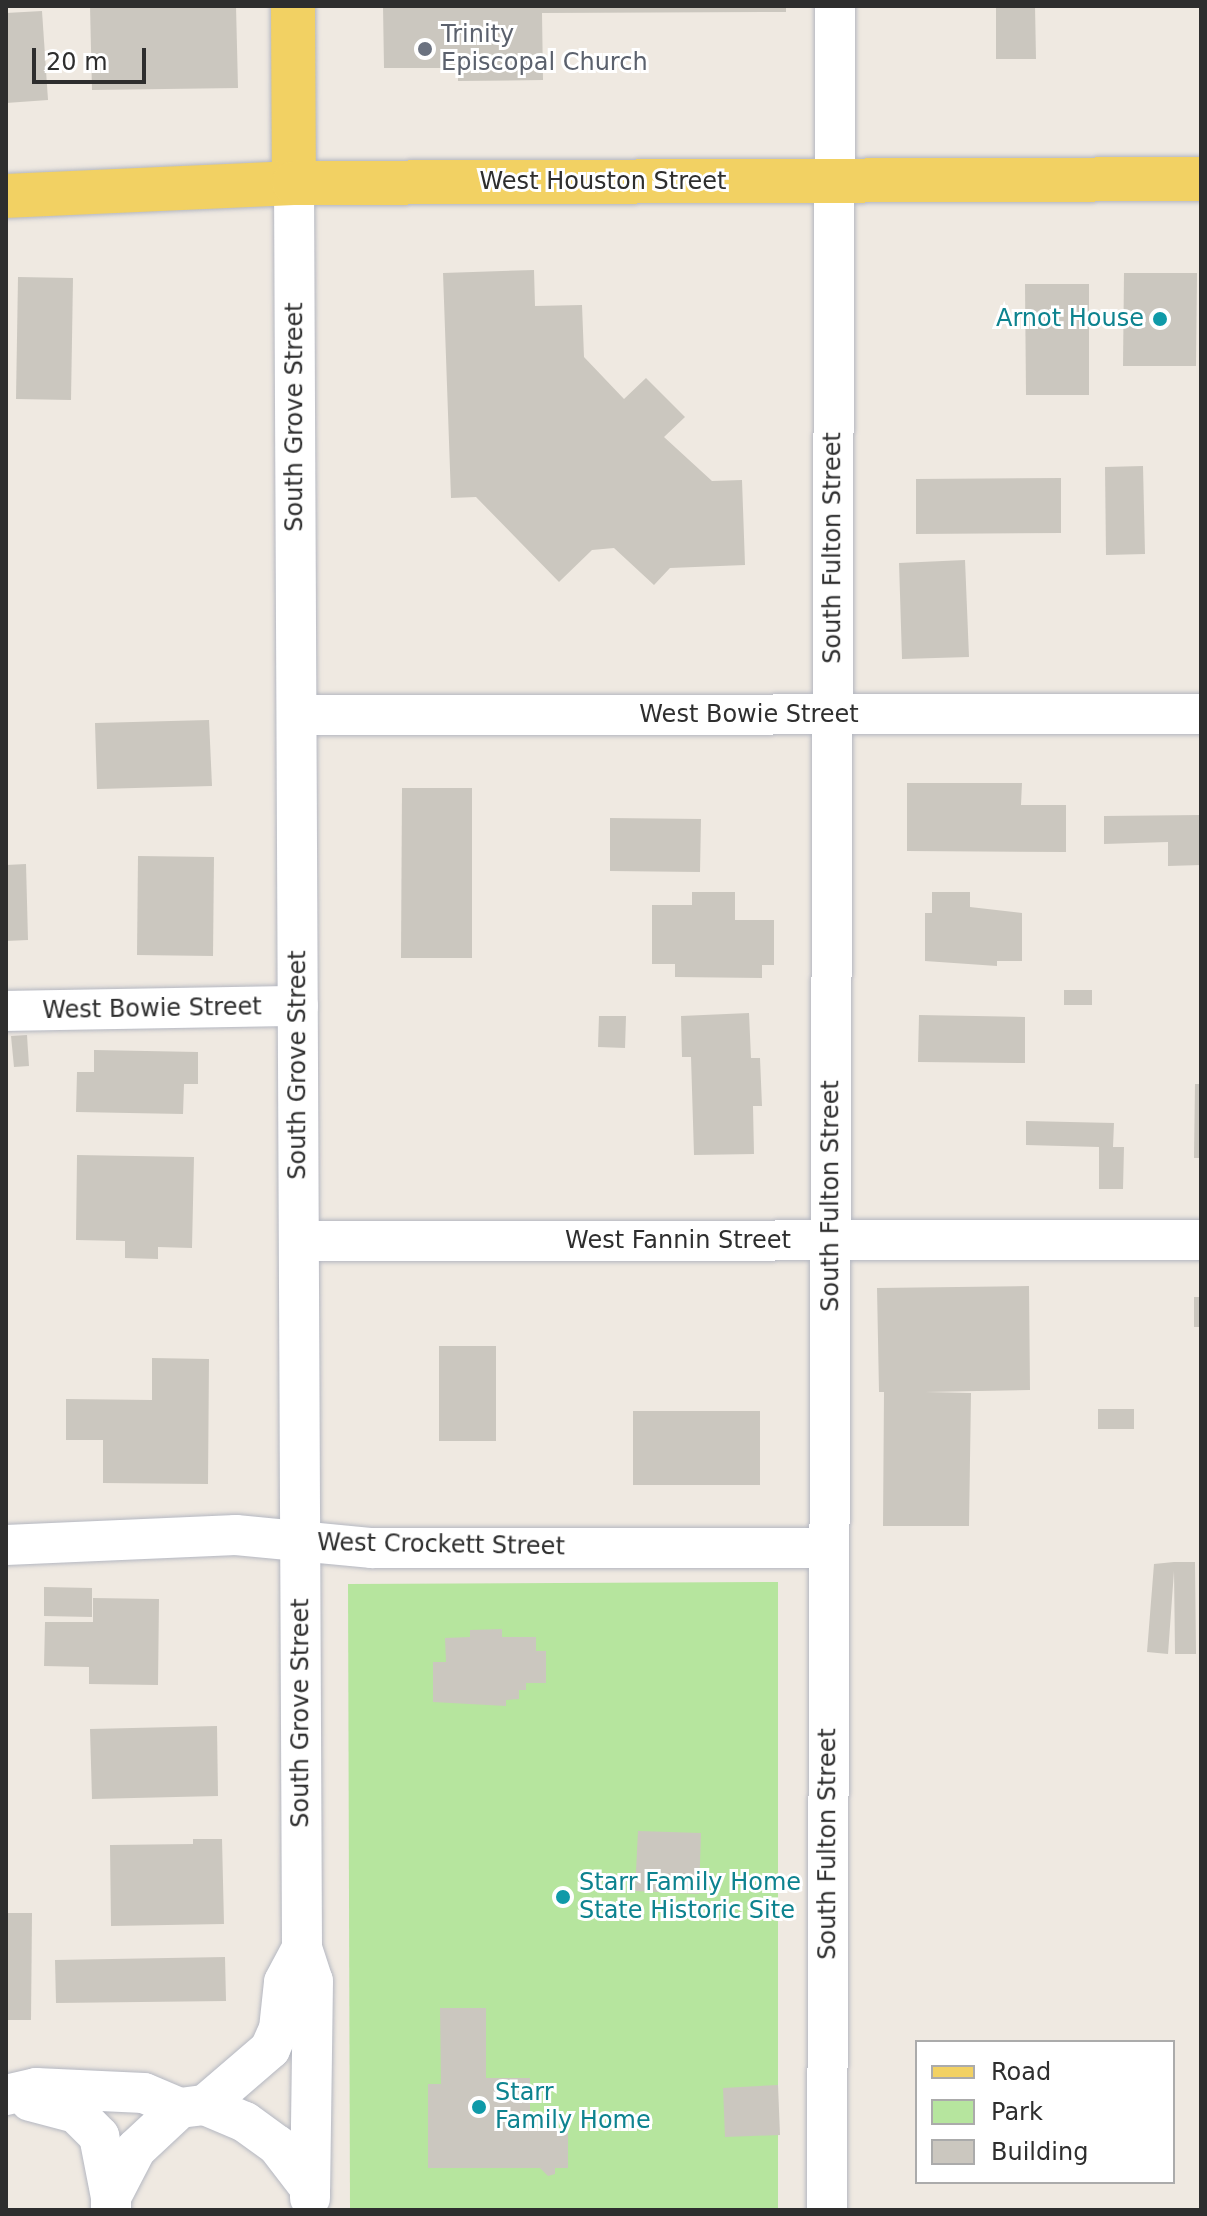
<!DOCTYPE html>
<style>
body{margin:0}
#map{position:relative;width:1207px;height:2216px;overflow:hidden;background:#efe9e1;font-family:"DejaVu Sans",sans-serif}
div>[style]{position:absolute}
.green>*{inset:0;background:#b6e59e}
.building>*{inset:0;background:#cbc7bf}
.roads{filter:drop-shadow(0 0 2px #b4b7c1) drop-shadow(0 0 2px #b4b7c1)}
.minor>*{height:40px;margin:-20px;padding:0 20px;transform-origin:20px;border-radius:20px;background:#fff}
.major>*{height:44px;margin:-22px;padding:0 22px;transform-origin:22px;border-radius:22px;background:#f2d163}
.dots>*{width:22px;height:22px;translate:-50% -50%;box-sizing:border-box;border:4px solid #fff;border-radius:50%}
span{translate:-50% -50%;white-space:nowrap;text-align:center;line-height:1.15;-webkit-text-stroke:6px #fff;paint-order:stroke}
.worship-label{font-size:24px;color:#5b616d}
.left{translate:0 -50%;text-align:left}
.street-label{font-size:24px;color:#2e2e2e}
.culture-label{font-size:24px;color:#0d838f}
.right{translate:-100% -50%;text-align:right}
.frame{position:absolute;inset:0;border:8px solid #2e2e2e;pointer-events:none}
.legend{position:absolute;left:915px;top:2040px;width:260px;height:144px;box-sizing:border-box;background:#fff;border:2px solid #ababab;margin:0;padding:10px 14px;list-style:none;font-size:24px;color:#2e2e2e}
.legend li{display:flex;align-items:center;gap:16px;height:40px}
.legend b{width:40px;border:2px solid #ababab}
.scale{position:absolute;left:32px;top:48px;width:114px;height:36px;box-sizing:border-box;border:4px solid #2e2e2e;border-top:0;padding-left:10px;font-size:24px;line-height:28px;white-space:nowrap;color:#2e2e2e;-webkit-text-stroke:6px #fff;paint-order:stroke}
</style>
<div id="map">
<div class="green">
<i style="clip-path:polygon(778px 1582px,778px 2210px,350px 2210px,348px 1584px)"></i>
</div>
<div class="building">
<i style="clip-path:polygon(90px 6px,236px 6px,238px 88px,92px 90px)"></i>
<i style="clip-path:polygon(383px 6px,786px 6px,786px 12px,542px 13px,543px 80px,458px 81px,458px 68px,384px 68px)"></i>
<i style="clip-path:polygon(996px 6px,1035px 6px,1036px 59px,996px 59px)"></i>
<i style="clip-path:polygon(42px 11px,48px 100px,6px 103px,6px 13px)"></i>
<i style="clip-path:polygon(534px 270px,535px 306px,582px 305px,584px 357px,624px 399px,646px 378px,685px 417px,664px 437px,712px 481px,742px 480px,745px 565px,670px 568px,654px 585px,614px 548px,592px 550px,559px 582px,476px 497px,451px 498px,443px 273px)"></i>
<i style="clip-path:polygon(1124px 273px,1197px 273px,1196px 366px,1123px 366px)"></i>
<i style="clip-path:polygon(18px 277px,73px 278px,71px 400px,16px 399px)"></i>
<i style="clip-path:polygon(1025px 284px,1089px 284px,1089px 395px,1026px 395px)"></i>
<i style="clip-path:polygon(1143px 466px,1145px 554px,1106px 555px,1105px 467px)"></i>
<i style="clip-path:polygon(1061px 478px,1061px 533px,916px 534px,916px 479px)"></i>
<i style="clip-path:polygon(965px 560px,969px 657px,902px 659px,899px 563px)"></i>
<i style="clip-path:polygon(209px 720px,212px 786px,97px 789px,95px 723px)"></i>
<i style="clip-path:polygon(907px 783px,1022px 783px,1021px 805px,1066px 805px,1066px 852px,907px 851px)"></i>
<i style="clip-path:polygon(402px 788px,472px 788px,472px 958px,401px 958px)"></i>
<i style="clip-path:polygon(1201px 815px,1201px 865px,1168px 866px,1168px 842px,1104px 844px,1104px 816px)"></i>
<i style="clip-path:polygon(610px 818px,701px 819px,700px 872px,610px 871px)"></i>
<i style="clip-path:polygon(138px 856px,214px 857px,213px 956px,137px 955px)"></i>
<i style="clip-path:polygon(26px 864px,28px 940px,6px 941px,6px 865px)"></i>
<i style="clip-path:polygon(692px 892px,735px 892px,735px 920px,774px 920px,774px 965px,762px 965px,762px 978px,675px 977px,675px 964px,652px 964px,652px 905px,692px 905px)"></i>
<i style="clip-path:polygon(932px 892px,970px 892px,970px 907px,1022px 913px,1022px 961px,997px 961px,997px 966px,925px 961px,925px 913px,932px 913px)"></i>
<i style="clip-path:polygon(1064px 990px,1092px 990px,1092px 1005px,1064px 1005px)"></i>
<i style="clip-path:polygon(749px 1013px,751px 1058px,760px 1058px,762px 1106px,753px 1106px,754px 1154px,694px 1155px,691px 1057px,682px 1057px,681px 1016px)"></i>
<i style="clip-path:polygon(919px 1015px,1025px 1017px,1025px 1063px,918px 1062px)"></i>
<i style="clip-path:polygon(599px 1016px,626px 1016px,625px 1048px,598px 1047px)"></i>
<i style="clip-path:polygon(27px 1035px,29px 1066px,14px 1067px,11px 1036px)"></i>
<i style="clip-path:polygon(94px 1050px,198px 1052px,198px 1084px,184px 1084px,183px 1114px,76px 1112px,77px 1072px,94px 1072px)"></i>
<i style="clip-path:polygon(1195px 1084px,1201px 1084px,1201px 1158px,1194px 1158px)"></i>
<i style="clip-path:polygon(1026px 1121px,1114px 1123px,1113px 1147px,1124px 1147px,1123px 1189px,1099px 1189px,1099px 1147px,1026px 1145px)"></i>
<i style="clip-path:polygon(77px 1155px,194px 1157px,192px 1248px,158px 1247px,158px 1259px,125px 1258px,125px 1241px,76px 1240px)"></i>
<i style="clip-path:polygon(1029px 1286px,1030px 1390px,925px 1392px,971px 1393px,969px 1526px,883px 1526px,884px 1392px,879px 1392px,877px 1288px)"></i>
<i style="clip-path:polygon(1194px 1297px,1201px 1297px,1201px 1327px,1194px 1327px)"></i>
<i style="clip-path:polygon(439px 1346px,496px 1346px,496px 1441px,439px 1441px)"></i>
<i style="clip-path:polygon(152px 1358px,209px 1359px,208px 1484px,103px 1483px,103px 1440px,66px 1440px,66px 1399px,152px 1400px)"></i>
<i style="clip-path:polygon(1098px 1409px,1134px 1409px,1134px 1429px,1098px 1429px)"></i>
<i style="clip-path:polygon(633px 1411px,760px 1411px,760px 1485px,633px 1485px)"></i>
<i style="clip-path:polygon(1174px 1562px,1195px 1562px,1196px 1654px,1175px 1654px,1174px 1571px,1168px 1654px,1147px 1652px,1154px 1564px)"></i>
<i style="clip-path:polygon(44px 1587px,92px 1588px,92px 1617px,44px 1616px)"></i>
<i style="clip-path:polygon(93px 1598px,159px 1599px,158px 1685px,89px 1684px,89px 1667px,44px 1666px,45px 1622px,93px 1622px)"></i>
<i style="clip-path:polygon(502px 1629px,502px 1637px,536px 1637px,536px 1651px,546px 1651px,546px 1683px,526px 1683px,526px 1690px,519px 1690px,519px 1699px,506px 1700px,506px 1706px,433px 1702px,433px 1662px,446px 1662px,445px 1638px,470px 1637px,470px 1630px)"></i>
<i style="clip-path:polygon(217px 1726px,218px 1796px,92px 1799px,90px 1729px)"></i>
<i style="clip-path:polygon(638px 1831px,701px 1833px,699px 1894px,635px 1891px)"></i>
<i style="clip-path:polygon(193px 1839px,222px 1839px,224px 1924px,111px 1926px,110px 1845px,193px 1844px)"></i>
<i style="clip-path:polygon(6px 1913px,32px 1913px,31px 2020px,6px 2020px)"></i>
<i style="clip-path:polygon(225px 1957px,226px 2001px,56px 2003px,55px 1960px)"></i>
<i style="clip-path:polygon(440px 2008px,486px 2008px,486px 2078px,530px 2078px,530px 2130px,568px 2130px,568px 2168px,555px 2168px,555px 2174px,548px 2176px,540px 2168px,428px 2168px,428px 2084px,441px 2084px)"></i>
<i style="clip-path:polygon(778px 2085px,780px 2135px,725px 2137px,723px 2088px)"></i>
</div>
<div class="roads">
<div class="minor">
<i style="left:294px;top:183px;width:1765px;rotate:89.74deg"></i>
<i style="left:297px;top:715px;width:904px;rotate:-0.06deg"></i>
<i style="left:6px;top:1011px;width:292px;rotate:-1deg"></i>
<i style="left:299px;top:1241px;width:902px;rotate:-0.06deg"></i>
<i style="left:6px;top:1545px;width:230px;rotate:-2.5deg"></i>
<i style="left:236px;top:1535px;width:137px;rotate:5.5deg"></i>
<i style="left:372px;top:1548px;width:457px"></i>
<i style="left:6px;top:2095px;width:31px;rotate:-13deg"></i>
<i style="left:36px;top:2088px;width:108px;rotate:2.7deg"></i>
<i style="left:144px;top:2093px;width:39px;rotate:23deg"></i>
<i style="left:30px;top:2101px;width:48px;rotate:14.6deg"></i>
<i style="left:76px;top:2113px;width:33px;rotate:45deg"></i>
<i style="left:99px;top:2136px;width:62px;rotate:78.9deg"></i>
<i style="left:205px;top:2105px;width:86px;rotate:-40.7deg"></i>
<i style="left:270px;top:2049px;width:22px;rotate:-66deg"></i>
<i style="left:279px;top:2029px;width:47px;rotate:-83.9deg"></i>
<i style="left:284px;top:1982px;width:38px;rotate:-62deg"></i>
<i style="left:302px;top:1948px;width:35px;rotate:72deg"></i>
<i style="left:313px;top:1981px;width:207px;rotate:90.8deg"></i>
<i style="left:111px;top:2210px;width:13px;rotate:-90deg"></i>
<i style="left:111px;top:2197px;width:54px;rotate:-62.5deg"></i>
<i style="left:136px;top:2149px;width:60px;rotate:-43deg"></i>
<i style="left:180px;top:2108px;width:25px;rotate:-7deg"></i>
<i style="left:205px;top:2105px;width:43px;rotate:23deg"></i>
<i style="left:245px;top:2122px;width:39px;rotate:36deg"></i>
<i style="left:277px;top:2145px;width:54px;rotate:52.5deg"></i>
<i style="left:310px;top:2188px;width:10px;rotate:90deg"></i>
<i style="left:827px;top:2210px;width:2204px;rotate:-89.79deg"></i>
</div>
<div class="major">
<i style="left:293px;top:6px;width:177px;rotate:89.7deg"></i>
<i style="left:6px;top:196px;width:288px;rotate:-2.6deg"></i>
<i style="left:294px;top:183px;width:907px;rotate:-0.25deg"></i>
</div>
</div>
<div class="dots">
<i style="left:425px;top:49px;background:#6b7280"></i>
<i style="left:1160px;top:319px;background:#0f9aa8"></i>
<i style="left:563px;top:1897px;background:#0f9aa8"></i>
<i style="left:479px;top:2107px;background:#0f9aa8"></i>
</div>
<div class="worship-label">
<span class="left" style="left:441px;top:49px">Trinity<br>Episcopal Church</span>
</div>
<div class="street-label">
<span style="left:603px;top:182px">West Houston Street</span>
<span style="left:295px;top:417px;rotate:-90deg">South Grove Street</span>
<span style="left:833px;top:548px;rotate:-90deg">South Fulton Street</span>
<span style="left:749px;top:715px">West Bowie Street</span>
<span style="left:152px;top:1009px;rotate:-1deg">West Bowie Street</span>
<span style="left:298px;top:1065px;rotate:-90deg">South Grove Street</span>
<span style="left:831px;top:1196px;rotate:-90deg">South Fulton Street</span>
<span style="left:678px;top:1241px">West Fannin Street</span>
<span style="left:441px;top:1545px;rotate:1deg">West Crockett Street</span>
<span style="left:301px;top:1713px;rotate:-90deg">South Grove Street</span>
<span style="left:828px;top:1844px;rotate:-90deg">South Fulton Street</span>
</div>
<div class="culture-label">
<span class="right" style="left:1144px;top:319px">Arnot House</span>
<span class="left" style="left:579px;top:1897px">Starr Family Home<br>State Historic Site</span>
<span class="left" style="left:495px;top:2107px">Starr<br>Family Home</span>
</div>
<div class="frame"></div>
<ul class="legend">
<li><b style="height:10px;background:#f2d163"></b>Road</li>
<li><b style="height:22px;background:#b6e59e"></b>Park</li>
<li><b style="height:22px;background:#cbc7bf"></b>Building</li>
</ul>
<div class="scale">20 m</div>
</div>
